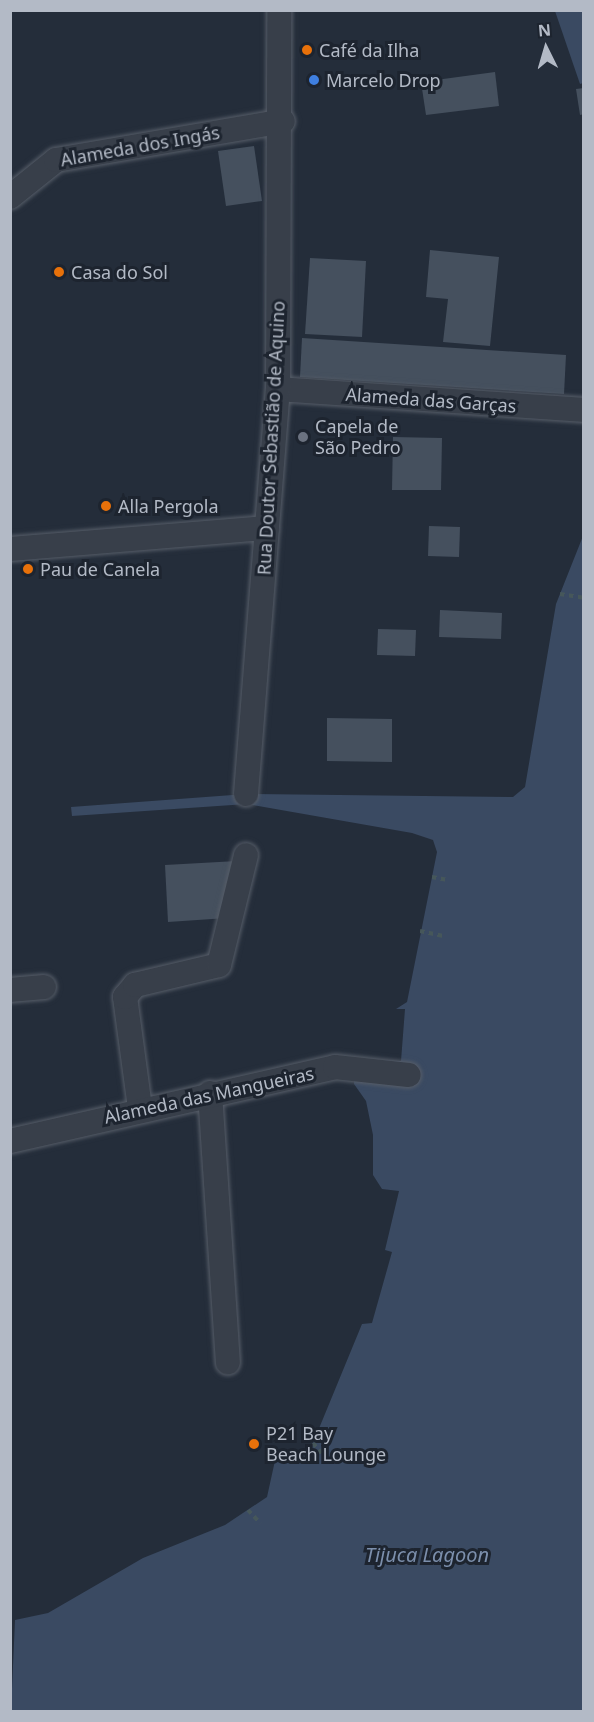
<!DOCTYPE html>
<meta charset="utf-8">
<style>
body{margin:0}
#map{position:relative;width:594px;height:1722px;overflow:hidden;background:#242d3a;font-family:"Noto Sans",sans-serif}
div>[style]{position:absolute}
.water>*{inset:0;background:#3a4a62}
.building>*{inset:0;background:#45505e}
.path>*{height:4px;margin-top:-2px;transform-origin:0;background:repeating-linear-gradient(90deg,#46575a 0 4.5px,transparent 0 9px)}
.roads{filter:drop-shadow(0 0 2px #565d68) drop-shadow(0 0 2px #565d68)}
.street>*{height:24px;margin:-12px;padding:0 12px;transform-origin:12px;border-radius:12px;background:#383f4a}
.dots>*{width:16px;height:16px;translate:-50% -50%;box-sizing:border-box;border:3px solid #1d242f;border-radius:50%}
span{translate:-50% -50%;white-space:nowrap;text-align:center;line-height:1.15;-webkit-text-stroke:6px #1d242f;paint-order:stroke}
.poi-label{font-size:18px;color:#b3bac6}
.left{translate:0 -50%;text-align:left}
.street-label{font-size:18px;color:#b3bac6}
.water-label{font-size:20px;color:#7c8fac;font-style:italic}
.frame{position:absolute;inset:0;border:12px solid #b3bac6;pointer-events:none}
.north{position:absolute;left:516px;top:18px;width:60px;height:60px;-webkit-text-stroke:4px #1d242f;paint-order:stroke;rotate:355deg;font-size:16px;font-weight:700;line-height:24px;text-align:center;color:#b3bac6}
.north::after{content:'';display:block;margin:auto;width:21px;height:27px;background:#b3bac6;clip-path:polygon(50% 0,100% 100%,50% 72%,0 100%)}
</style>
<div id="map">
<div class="water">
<i style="clip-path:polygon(555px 11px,583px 11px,583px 83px,580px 84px)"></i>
<i style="clip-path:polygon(583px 536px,583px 1711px,11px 1712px,15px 1620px,48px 1613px,143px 1558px,225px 1525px,267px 1497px,276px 1456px,308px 1451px,313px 1443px,362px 1324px,372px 1323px,392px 1252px,385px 1250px,399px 1191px,382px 1189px,373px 1175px,373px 1135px,366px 1101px,354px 1084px,355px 1060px,401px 1061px,405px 1009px,396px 1009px,407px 1002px,437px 852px,433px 840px,412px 833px,247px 804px,72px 816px,71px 807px,246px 794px,513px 797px,525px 787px,556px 604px)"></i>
</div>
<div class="building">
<i style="clip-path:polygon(495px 72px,499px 106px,426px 115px,421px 82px)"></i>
<i style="clip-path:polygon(584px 88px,584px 114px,580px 115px,576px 89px)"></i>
<i style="clip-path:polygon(254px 146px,262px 201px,226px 206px,218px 151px)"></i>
<i style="clip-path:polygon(430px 250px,499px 257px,490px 346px,443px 342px,448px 299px,426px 297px)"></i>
<i style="clip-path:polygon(310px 258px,366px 261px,362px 337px,305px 334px)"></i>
<i style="clip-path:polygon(302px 338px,566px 355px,564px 394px,300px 377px)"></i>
<i style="clip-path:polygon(393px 437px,442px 438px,441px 490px,392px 490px)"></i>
<i style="clip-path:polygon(429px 526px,460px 527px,459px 557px,428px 556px)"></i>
<i style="clip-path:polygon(440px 610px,502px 613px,501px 639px,439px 637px)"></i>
<i style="clip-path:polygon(378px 629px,416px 630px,415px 656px,377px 655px)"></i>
<i style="clip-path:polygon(327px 718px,392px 719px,392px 762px,327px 761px)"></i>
<i style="clip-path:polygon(237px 861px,227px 918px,168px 922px,165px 865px)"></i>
</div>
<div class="path">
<i style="left:560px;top:594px;width:24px;rotate:9deg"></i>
<i style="left:432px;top:877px;width:16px;rotate:11deg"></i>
<i style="left:420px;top:931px;width:25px;rotate:12deg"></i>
<i style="left:313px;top:1443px;width:17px;rotate:50deg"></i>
<i style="left:248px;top:1510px;width:18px;rotate:47deg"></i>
</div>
<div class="roads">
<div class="street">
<i style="left:10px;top:197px;width:59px;rotate:-38.8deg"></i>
<i style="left:56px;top:160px;width:230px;rotate:-9.7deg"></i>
<i style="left:278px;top:389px;width:307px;rotate:3.9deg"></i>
<i style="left:10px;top:549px;width:258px;rotate:-4.7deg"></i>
<i style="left:246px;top:794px;width:406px;rotate:-85.5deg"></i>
<i style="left:278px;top:389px;width:379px;rotate:-89.8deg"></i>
<i style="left:10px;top:990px;width:34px;rotate:-5deg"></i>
<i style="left:210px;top:1093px;width:270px;rotate:86.2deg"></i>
<i style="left:140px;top:1108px;width:112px;rotate:-97.7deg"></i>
<i style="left:125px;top:997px;width:16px;rotate:-50deg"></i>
<i style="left:135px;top:985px;width:86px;rotate:-13.4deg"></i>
<i style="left:219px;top:965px;width:113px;rotate:-76.2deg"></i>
<i style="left:10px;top:1141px;width:333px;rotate:-12.8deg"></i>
<i style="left:335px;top:1067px;width:74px;rotate:6.2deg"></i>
</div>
</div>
<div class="dots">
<i style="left:307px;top:50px;background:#e8710a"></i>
<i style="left:314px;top:80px;background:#3f7fe0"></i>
<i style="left:59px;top:272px;background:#e8710a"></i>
<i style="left:303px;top:437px;background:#6b7280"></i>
<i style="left:106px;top:506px;background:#e8710a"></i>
<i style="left:28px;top:569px;background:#e8710a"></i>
<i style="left:254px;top:1444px;background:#e8710a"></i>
</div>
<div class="poi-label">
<span class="left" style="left:319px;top:50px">Café da Ilha</span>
<span class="left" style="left:326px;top:80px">Marcelo Drop</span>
<span class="left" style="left:71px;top:272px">Casa do Sol</span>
<span class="left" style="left:315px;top:437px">Capela de<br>São Pedro</span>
<span class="left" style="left:118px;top:506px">Alla Pergola</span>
<span class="left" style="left:40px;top:569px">Pau de Canela</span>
<span class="left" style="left:266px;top:1444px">P21 Bay<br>Beach Lounge</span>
</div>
<div class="street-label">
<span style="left:140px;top:146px;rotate:-10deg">Alameda dos Ingás</span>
<span style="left:431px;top:400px;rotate:4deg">Alameda das Garças</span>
<span style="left:271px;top:438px;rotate:-87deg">Rua Doutor Sebastião de Aquino</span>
<span style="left:209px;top:1095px;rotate:-12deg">Alameda das Mangueiras</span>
</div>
<div class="water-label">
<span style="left:427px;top:1554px">Tijuca Lagoon</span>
</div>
<div class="frame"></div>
<div class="north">N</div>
</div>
